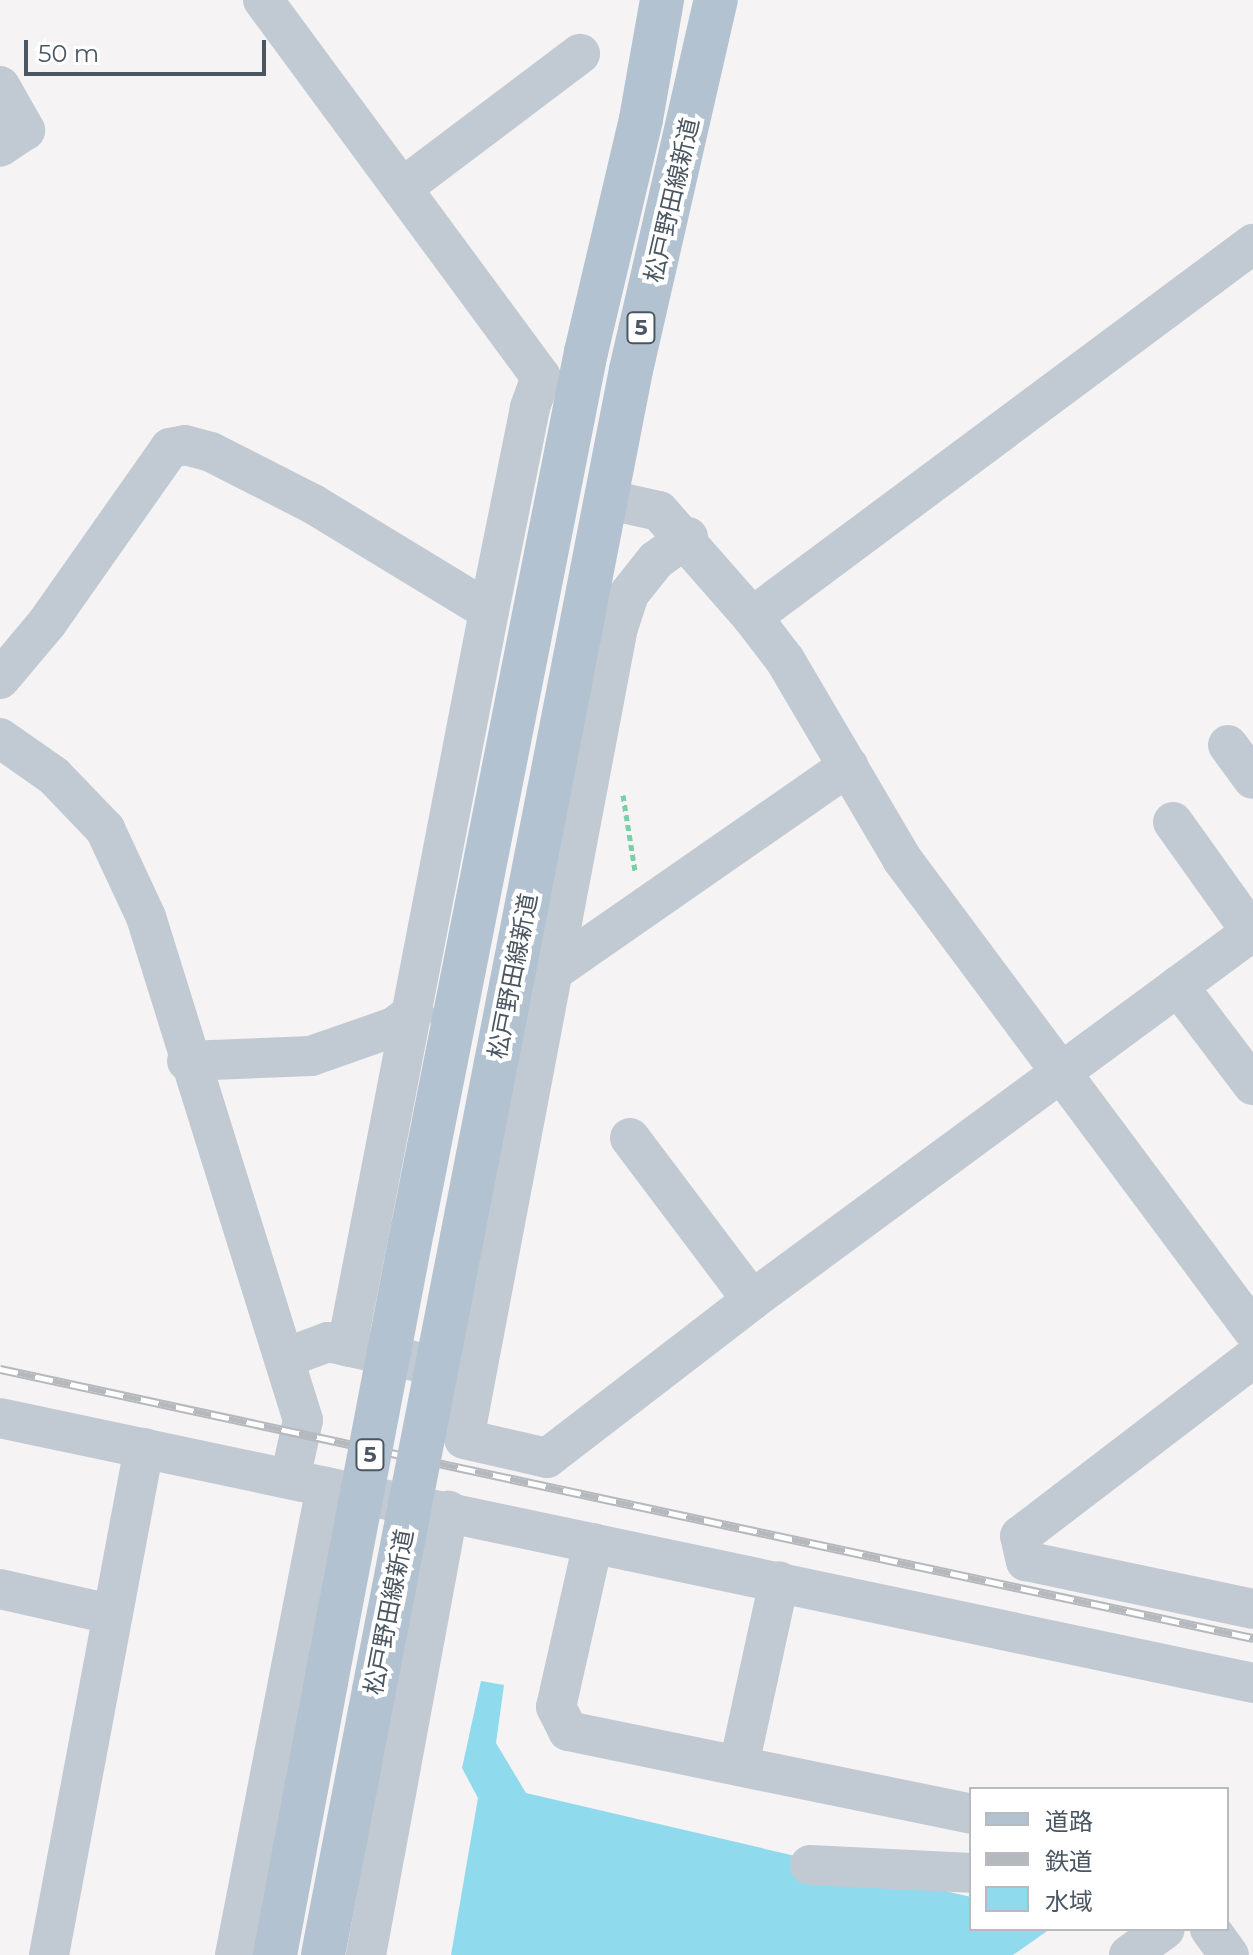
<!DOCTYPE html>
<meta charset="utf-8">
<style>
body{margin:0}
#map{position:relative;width:1253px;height:1955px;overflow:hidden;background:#f5f3f3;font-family:Montserrat,"Noto Sans JP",sans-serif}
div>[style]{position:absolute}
.water>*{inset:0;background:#90daee}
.path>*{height:5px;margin-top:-2.5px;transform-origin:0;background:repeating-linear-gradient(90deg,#7ad0a6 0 6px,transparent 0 10px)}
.minor>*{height:40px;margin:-20px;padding:0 20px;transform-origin:20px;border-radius:20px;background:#c1cad2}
.major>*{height:44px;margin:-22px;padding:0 22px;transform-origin:22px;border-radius:22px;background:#b3c2d1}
.rail>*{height:9px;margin-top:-4.5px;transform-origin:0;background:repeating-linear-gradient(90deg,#fff 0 18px,#b5b8bd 0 36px);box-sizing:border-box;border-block:2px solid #b5b8bd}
.major-bridge>*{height:44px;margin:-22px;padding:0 22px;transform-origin:22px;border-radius:22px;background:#b3c2d1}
span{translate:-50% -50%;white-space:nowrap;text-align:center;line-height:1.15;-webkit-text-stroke:8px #fff;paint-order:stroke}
.shield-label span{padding:2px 6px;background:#fff;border:2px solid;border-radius:6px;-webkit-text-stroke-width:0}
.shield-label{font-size:22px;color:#4a5661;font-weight:700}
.street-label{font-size:24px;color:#4a5661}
.legend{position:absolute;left:969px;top:1787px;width:260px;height:144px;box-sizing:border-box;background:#fff;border:2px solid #b7bbc0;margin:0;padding:10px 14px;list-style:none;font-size:24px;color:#4a5661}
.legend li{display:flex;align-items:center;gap:16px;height:40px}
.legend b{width:40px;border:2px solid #b7bbc0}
.scale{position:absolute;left:24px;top:40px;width:242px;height:36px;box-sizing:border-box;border:4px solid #4a5661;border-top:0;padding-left:10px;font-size:24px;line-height:28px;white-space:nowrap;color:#4a5661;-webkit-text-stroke:6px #fff;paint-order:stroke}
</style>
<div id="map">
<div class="water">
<i style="clip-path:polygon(481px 1681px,504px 1685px,496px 1743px,526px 1793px,971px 1897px,971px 1929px,1050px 1929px,1013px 1955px,451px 1955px,478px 1798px,462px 1768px)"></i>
</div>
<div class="path">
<i style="left:623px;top:795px;width:77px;rotate:81deg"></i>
</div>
<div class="minor">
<i style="left:263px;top:0;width:468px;rotate:53.6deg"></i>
<i style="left:541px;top:377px;width:33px;rotate:110deg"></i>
<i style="left:530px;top:408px;width:207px;rotate:101.4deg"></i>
<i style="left:489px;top:611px;width:749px;rotate:100.93deg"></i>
<i style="left:0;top:86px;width:51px;rotate:60.4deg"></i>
<i style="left:25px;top:130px;width:30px;rotate:146deg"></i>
<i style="left:402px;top:188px;width:223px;rotate:-37deg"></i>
<i style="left:605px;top:499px;width:55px;rotate:12.5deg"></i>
<i style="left:659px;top:511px;width:141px;rotate:48.7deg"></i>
<i style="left:752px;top:617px;width:54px;rotate:52.5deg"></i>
<i style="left:785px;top:660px;width:231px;rotate:59.5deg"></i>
<i style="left:902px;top:859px;width:587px;rotate:53.31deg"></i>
<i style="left:688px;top:537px;width:39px;rotate:144deg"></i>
<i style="left:656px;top:560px;width:43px;rotate:128.5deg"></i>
<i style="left:629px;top:594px;width:35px;rotate:108deg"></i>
<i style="left:618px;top:627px;width:826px;rotate:100.74deg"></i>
<i style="left:464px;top:1439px;width:85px;rotate:12.9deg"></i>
<i style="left:547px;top:1458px;width:259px;rotate:-37.6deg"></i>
<i style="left:752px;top:1300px;width:622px;rotate:-36.37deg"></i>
<i style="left:752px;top:617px;width:625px;rotate:-36.67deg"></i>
<i style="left:0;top:679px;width:73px;rotate:-50deg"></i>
<i style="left:47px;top:623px;width:214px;rotate:-54.9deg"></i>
<i style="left:170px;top:448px;width:15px;rotate:-11deg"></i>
<i style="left:185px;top:445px;width:27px;rotate:15deg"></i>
<i style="left:211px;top:452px;width:114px;rotate:27deg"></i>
<i style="left:313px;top:504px;width:206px;rotate:31.3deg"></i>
<i style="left:0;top:738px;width:66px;rotate:35.1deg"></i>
<i style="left:54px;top:776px;width:74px;rotate:46.1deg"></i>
<i style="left:105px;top:829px;width:97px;rotate:65deg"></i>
<i style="left:146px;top:917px;width:527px;rotate:72.67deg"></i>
<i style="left:303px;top:1420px;width:60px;rotate:102.4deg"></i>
<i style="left:1228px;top:745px;width:42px;rotate:53.7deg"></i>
<i style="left:1173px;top:822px;width:138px;rotate:54.5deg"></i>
<i style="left:552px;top:972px;width:361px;rotate:-34.8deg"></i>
<i style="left:1178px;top:986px;width:124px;rotate:52.9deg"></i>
<i style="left:187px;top:1061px;width:124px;rotate:-2.3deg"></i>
<i style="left:311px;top:1056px;width:88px;rotate:-19.3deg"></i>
<i style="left:394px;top:1027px;width:25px;rotate:-37deg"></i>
<i style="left:630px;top:1138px;width:203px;rotate:53deg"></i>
<i style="left:285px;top:1358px;width:46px;rotate:-20.4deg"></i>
<i style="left:328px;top:1342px;width:143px;rotate:12.5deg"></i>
<i style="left:1253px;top:1358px;width:293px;rotate:142.6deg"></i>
<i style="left:1020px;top:1536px;width:26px;rotate:77deg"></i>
<i style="left:1026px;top:1561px;width:232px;rotate:11.9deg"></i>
<i style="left:0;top:1418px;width:1281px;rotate:11.94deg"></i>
<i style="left:593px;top:1543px;width:168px;rotate:102.7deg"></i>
<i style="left:556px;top:1707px;width:27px;rotate:63deg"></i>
<i style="left:568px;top:1731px;width:411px;rotate:11.6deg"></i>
<i style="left:0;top:1589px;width:113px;rotate:12.8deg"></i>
<i style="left:739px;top:1765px;width:188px;rotate:-77.7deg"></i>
<i style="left:810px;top:1865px;width:161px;rotate:2.8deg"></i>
<i style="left:1210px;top:1929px;width:32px;rotate:54deg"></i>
<i style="left:49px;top:1955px;width:516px;rotate:-79.39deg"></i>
<i style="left:235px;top:1955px;width:477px;rotate:-79deg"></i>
<i style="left:366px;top:1955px;width:452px;rotate:-79.5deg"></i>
<i style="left:1129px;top:1955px;width:44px;rotate:-35.8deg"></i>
</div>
<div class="major">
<i style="left:413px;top:1227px;width:892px;rotate:-78.82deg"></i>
<i style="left:586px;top:352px;width:239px;rotate:-76.7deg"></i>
<i style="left:641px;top:119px;width:121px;rotate:-80deg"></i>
<i style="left:462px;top:1237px;width:883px;rotate:-78.97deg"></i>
<i style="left:631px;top:370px;width:380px;rotate:-77.1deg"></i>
<i style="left:275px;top:1955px;width:278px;rotate:-79.4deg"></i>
<i style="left:323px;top:1955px;width:270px;rotate:-79.1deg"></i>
</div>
<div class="rail">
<i style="left:0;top:1369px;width:1282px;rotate:12.12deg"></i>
</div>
<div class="major-bridge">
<i style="left:326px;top:1682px;width:463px;rotate:-79.2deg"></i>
<i style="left:374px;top:1690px;width:461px;rotate:-79deg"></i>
</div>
<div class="shield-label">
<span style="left:641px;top:328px">5</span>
<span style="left:370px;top:1455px">5</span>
</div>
<div class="street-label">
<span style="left:672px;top:200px;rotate:-77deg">松戸野田線新道</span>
<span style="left:513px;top:976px;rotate:-79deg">松戸野田線新道</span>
<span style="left:389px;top:1612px;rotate:-79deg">松戸野田線新道</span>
</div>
<ul class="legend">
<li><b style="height:10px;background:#b3c2d1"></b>道路</li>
<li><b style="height:10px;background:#b5b8bd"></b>鉄道</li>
<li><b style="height:22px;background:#90daee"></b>水域</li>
</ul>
<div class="scale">50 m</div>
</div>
